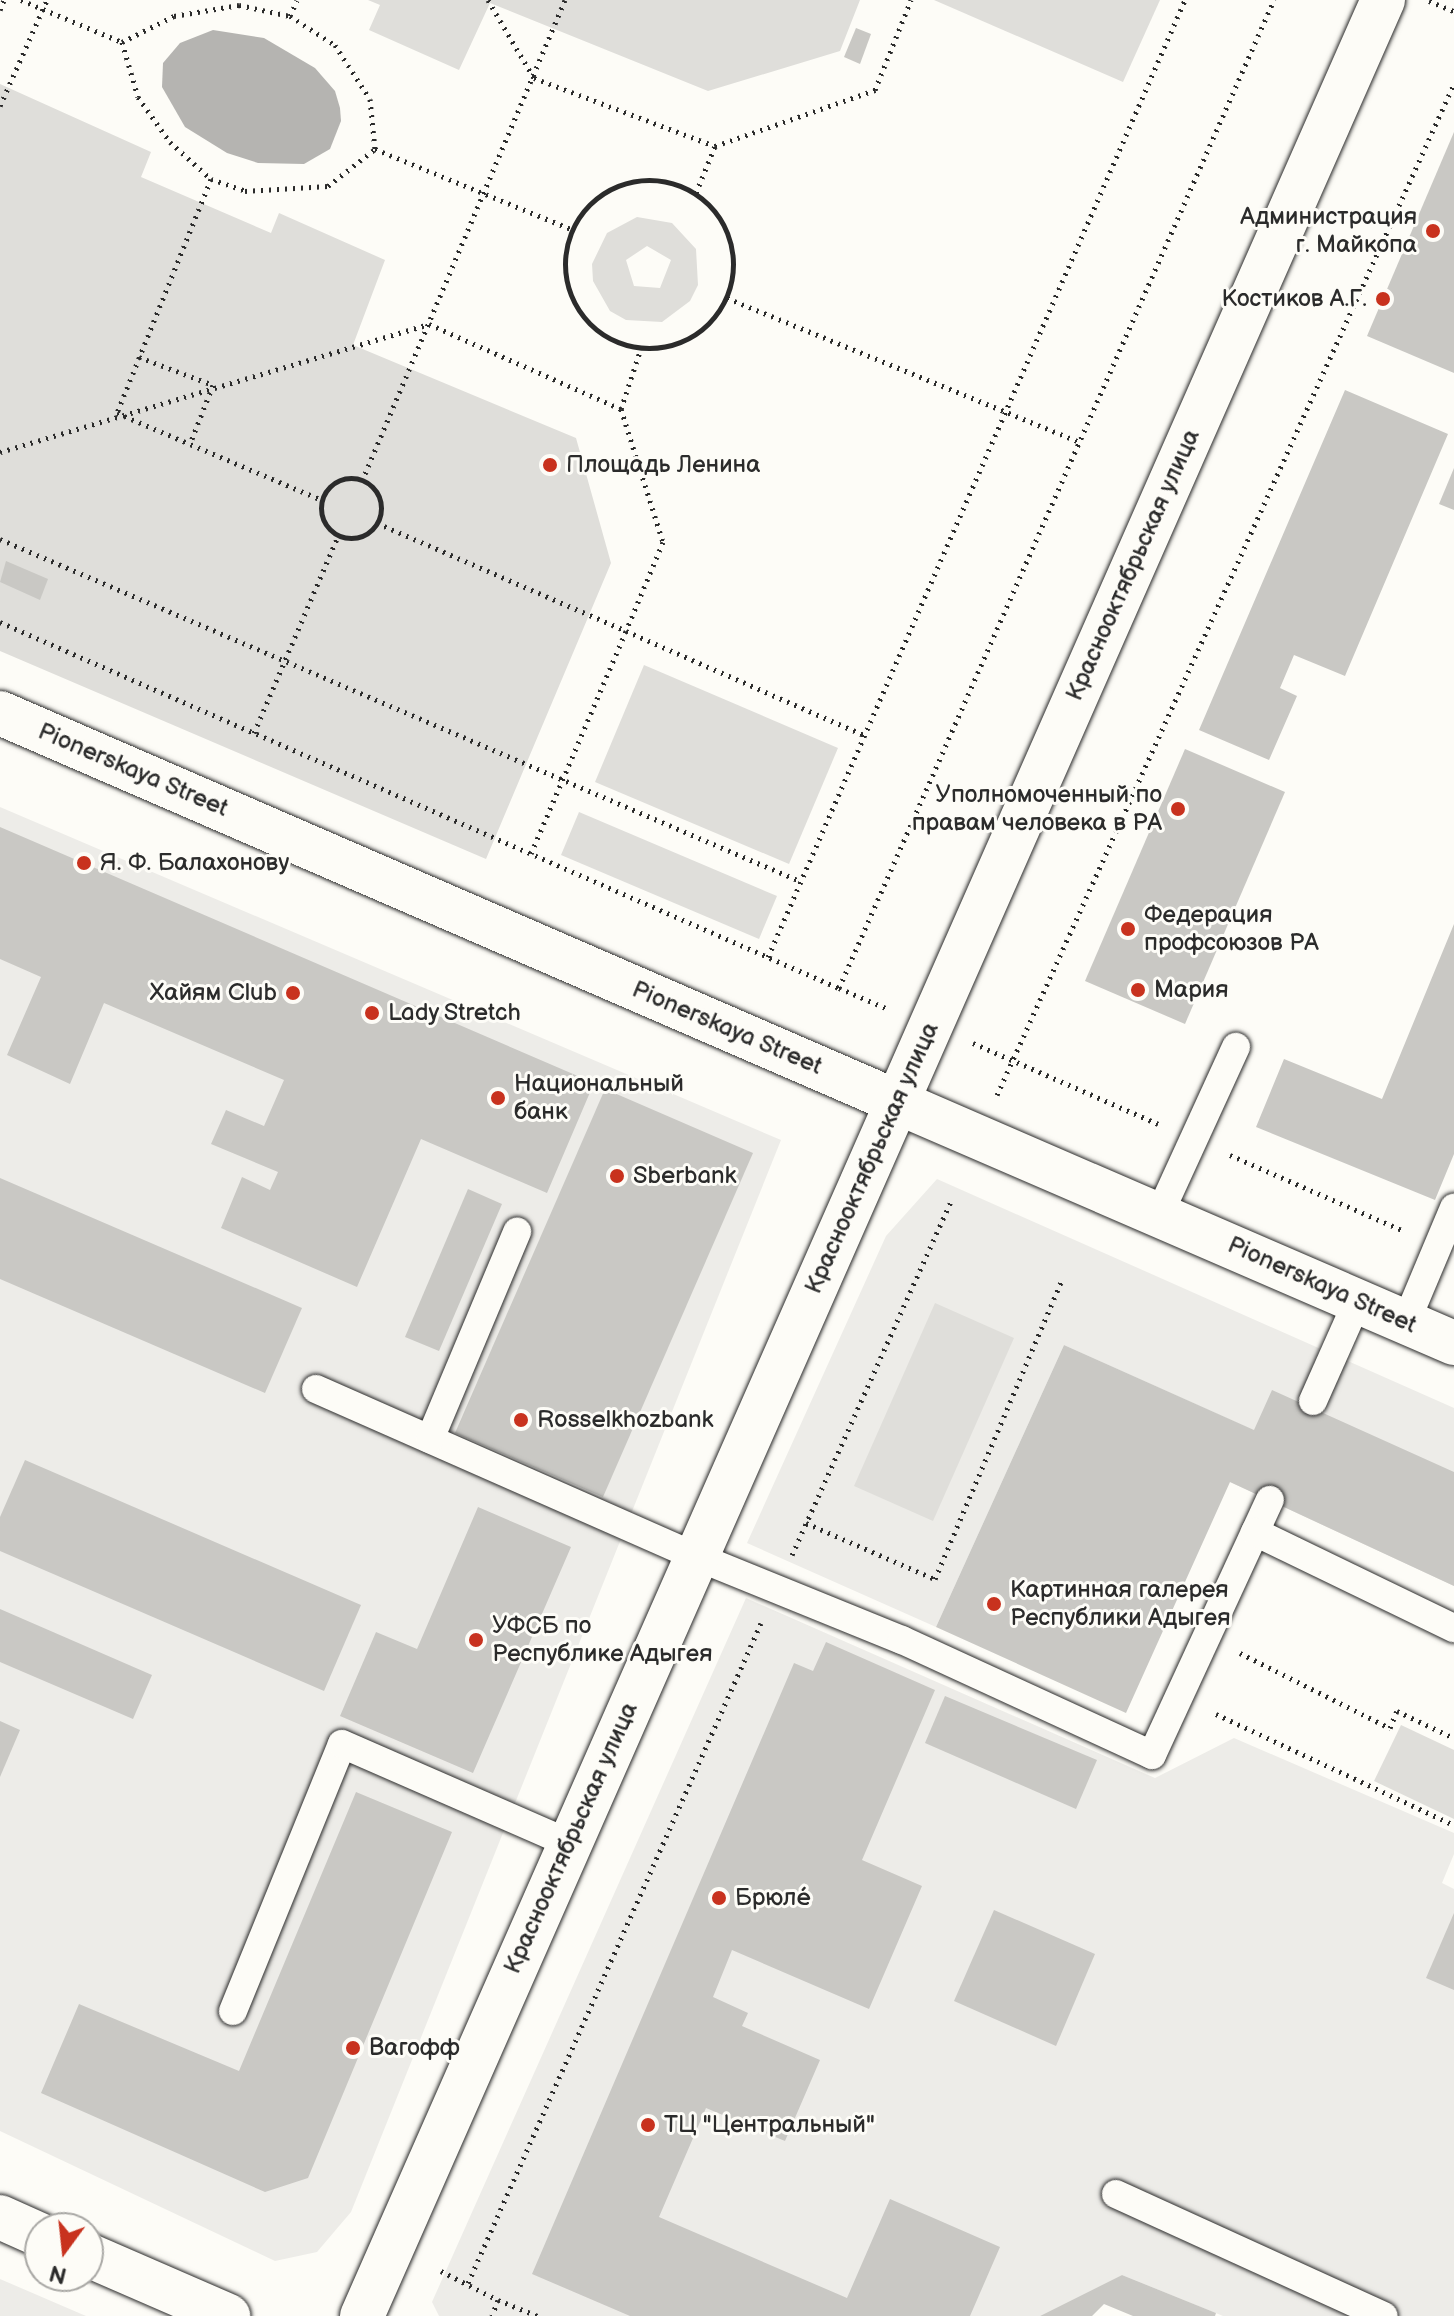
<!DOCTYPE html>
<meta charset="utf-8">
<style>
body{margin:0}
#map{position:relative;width:1454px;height:2316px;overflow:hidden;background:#fdfcf7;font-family:"Balsamiq Sans",sans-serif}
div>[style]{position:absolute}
.built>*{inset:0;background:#edece8}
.green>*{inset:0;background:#dfdeda}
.water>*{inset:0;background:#b5b4b1}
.building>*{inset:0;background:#c9c8c4}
.path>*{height:5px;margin-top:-2.5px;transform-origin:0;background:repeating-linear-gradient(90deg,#2b2b2b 0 2px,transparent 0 8px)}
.path>.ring{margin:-2.5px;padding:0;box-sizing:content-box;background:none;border:5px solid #2b2b2b;border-radius:50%}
.roads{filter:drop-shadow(0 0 2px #2b2b2b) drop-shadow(0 0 2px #2b2b2b)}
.service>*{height:28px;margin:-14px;padding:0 14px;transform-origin:14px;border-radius:14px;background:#fdfcf7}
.tertiary>*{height:44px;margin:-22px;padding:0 22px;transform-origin:22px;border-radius:22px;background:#fdfcf7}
.secondary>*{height:44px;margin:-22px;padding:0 22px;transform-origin:22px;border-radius:22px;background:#fdfcf7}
.dots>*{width:22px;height:22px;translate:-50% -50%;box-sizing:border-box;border:4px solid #fdfcf7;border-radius:50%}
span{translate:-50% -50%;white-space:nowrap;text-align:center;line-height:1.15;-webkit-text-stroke:6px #fdfcf7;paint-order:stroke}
.poi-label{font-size:24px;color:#2b2b2b}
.right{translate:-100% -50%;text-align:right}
.left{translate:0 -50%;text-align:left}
.street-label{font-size:24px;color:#2b2b2b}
.north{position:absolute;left:24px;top:2212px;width:80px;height:80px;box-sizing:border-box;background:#fdfcf7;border:2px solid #a9a8a5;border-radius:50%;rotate:195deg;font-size:22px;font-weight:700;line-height:32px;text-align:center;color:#2b2b2b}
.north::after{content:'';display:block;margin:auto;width:28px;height:36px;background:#c8321e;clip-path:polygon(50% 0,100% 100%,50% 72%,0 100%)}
</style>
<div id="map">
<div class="built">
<i style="clip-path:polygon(0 807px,781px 1140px,351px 2212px,317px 2252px,275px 2261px,0 2131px)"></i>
<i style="clip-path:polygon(937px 1179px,1454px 1408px,1454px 1586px,1230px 1482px,1253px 1430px,1064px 1345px,936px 1627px,747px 1543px,886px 1236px)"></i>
<i style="clip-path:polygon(746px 1598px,1155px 1778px,1234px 1738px,1454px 1833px,1454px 1854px,1442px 1883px,1454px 1889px,1454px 2316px,1223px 2316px,1122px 2275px,1040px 2316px,439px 2316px,432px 2302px)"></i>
<i style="clip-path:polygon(0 2279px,86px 2316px,0 2316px)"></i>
</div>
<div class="green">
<i style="clip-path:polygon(368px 0,860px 0,840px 51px,708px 91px,490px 3px,459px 70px,369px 30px,380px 5px)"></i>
<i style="clip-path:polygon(934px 0,1160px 0,1123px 82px)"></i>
<i style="clip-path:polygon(0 84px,151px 152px,141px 177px,271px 233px,279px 213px,385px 260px,353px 345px,576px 438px,611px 563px,486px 859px,0 651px)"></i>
<i style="clip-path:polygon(evenodd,637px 217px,672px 223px,696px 249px,698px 285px,690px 301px,662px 322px,626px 320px,610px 311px,593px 281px,592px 264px,607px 233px,637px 217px,647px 246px,671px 260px,660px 288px,634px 286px,626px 260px,647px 246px)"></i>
<i style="clip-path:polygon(644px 665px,838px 748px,789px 864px,595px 782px)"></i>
<i style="clip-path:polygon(579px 812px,777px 896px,759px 939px,561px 855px)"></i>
<i style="clip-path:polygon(935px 1303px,1014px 1338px,933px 1521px,854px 1486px)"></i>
<i style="clip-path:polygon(1401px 1725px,1454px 1750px,1454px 1819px,1374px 1781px)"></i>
</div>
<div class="water">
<i style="clip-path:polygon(213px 30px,264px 38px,315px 68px,335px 91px,340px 108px,341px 121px,330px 149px,304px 164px,258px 163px,227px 153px,185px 127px,162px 87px,163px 63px,180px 43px)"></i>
</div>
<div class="building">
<i style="clip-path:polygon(856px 28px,871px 34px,860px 64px,844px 57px)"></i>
<i style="clip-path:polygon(1454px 132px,1454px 373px,1367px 336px)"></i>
<i style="clip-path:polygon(1345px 390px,1448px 434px,1345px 676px,1294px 655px,1280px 688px,1297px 696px,1269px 760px,1199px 730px)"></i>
<i style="clip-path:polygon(1454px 468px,1454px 510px,1439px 504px)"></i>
<i style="clip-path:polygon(6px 561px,48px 579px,40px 600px,0 582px)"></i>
<i style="clip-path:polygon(1185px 749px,1285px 792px,1185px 1024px,1085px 981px)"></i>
<i style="clip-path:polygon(0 827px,594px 1083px,547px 1193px,421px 1139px,357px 1287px,221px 1228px,242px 1177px,270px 1190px,278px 1172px,211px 1144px,226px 1110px,264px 1126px,284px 1080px,104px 1003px,70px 1084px,7px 1055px,41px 977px,0 959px)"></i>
<i style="clip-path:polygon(1454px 924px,1454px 1154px,1435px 1200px,1256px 1127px,1284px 1059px,1382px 1099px)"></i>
<i style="clip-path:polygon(605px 1089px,753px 1153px,603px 1497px,455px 1433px)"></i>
<i style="clip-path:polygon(0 1178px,302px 1308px,265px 1393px,0 1279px)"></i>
<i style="clip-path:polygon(468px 1189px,502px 1204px,439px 1351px,405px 1337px)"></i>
<i style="clip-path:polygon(1064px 1345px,1254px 1430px,1272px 1390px,1454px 1472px,1454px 1586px,1230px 1482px,1126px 1713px,936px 1627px)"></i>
<i style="clip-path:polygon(25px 1460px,361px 1605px,324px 1691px,0 1551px,0 1517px)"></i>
<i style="clip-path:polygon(478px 1507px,571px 1547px,473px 1773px,340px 1716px,376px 1632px,417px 1649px)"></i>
<i style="clip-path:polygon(0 1609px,152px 1675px,133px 1719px,0 1662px)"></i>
<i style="clip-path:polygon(826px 1642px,935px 1690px,862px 1860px,922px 1886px,869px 2009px,732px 1950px,713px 1997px,748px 2013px,742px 2026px,820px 2060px,785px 2141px,706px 2108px,659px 2217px,847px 2298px,890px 2199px,1000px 2247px,970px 2316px,630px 2316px,532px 2274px,794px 1663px,813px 1671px)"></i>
<i style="clip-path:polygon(945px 1696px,1097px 1760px,1076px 1809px,925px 1743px)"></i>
<i style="clip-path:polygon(0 1721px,20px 1730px,0 1777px)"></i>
<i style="clip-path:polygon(356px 1792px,452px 1832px,308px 2178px,265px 2192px,41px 2093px,79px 2004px,239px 2071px)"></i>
<i style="clip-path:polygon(994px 1910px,1095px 1954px,1056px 2046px,954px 2001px)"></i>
<i style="clip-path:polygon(1454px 1913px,1454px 1990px,1426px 1978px)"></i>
<i style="clip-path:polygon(1122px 2275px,1216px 2313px,1215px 2316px,1133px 2316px,1104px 2304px,1092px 2316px,1040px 2316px)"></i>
</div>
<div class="path">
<i style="left:21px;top:0;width:109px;rotate:22.6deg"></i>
<i style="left:122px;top:42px;width:58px;rotate:-26.6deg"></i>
<i style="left:174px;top:16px;width:66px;rotate:-9.6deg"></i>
<i style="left:239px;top:5px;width:52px;rotate:12.2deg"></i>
<i style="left:290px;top:16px;width:54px;rotate:32.8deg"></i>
<i style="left:335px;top:45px;width:64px;rotate:57.1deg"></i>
<i style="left:370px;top:99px;width:50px;rotate:84.3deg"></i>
<i style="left:488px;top:0;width:91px;rotate:59.5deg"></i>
<i style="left:534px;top:78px;width:193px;rotate:20.6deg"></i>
<i style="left:715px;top:146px;width:170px;rotate:-19.3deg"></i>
<i style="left:875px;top:90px;width:97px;rotate:-68.2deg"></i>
<i style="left:1429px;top:1px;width:27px;rotate:22deg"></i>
<i style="left:0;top:10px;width:11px;rotate:-68deg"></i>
<i style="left:290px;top:16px;width:17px;rotate:-66deg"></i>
<i style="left:122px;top:42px;width:57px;rotate:73.8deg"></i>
<i style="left:138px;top:97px;width:55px;rotate:54.6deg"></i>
<i style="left:170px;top:142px;width:55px;rotate:42.1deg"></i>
<i style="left:211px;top:179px;width:36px;rotate:19deg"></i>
<i style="left:245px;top:191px;width:83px;rotate:-3.4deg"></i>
<i style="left:328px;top:186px;width:60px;rotate:-38.2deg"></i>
<i style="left:0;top:106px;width:116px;rotate:-66.1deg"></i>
<i style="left:375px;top:149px;width:212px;rotate:22.2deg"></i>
<i style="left:211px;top:179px;width:252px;rotate:111.9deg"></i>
<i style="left:117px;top:413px;width:223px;rotate:23deg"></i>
<i class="ring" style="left:565px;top:180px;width:163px;height:163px"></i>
<i style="left:696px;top:193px;width:51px;rotate:-68deg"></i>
<i style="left:727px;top:298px;width:381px;rotate:22.2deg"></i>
<i style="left:139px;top:357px;width:79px;rotate:20.7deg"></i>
<i style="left:213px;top:385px;width:63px;rotate:111.3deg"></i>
<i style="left:621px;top:409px;width:64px;rotate:-71.8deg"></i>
<i style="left:0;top:452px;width:448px;rotate:-16.6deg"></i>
<i style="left:429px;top:324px;width:210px;rotate:23.9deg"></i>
<i style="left:621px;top:409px;width:139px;rotate:72.5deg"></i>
<i style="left:663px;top:542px;width:96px;rotate:112.6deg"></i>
<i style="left:626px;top:631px;width:260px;rotate:23.6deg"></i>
<i class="ring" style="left:321px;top:478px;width:55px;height:55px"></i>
<i style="left:362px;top:481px;width:522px;rotate:-67.12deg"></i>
<i style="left:377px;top:523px;width:271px;rotate:23.4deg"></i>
<i style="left:626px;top:631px;width:242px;rotate:113.1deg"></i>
<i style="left:0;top:539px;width:870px;rotate:23.15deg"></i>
<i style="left:0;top:622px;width:915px;rotate:23.57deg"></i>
<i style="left:839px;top:988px;width:1080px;rotate:-66.24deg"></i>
<i style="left:254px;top:733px;width:214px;rotate:-66.9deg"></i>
<i style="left:768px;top:957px;width:1044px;rotate:-66.46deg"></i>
<i style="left:839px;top:988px;width:51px;rotate:23.1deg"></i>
<i style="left:973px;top:1043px;width:202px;rotate:23.6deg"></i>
<i style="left:997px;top:1095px;width:1109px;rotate:-65.68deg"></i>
<i style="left:1230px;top:1155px;width:190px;rotate:23.6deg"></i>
<i style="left:806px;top:1523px;width:141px;rotate:23.5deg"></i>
<i style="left:935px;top:1579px;width:323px;rotate:-67deg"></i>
<i style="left:792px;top:1555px;width:387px;rotate:-65.8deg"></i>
<i style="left:1240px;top:1653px;width:168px;rotate:26.6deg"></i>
<i style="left:1390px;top:1728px;width:18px;rotate:-68deg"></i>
<i style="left:1397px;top:1711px;width:63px;rotate:25.3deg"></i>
<i style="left:1216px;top:1714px;width:263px;rotate:25deg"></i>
<i style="left:441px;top:2271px;width:64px;rotate:27deg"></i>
<i style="left:498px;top:2300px;width:17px;rotate:111deg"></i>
<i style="left:468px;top:2283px;width:722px;rotate:-66.06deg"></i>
<i style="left:498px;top:2300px;width:43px;rotate:21.8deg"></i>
</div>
<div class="roads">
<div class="service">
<i style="left:1159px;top:1215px;width:185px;rotate:-65.4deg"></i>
<i style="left:1406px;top:1322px;width:124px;rotate:-67.2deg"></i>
<i style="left:316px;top:1389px;width:414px;rotate:23.8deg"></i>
<i style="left:695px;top:1556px;width:223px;rotate:22.1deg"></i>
<i style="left:902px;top:1640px;width:275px;rotate:24.7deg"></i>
<i style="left:1152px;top:1755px;width:281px;rotate:-65.2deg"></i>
<i style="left:1313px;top:1401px;width:111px;rotate:-66deg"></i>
<i style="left:430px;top:1439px;width:225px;rotate:-67.2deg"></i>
<i style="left:1255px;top:1532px;width:221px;rotate:25.8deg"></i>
<i style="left:233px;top:2011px;width:288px;rotate:-67.8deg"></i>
<i style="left:342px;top:1744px;width:248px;rotate:23.6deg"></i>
<i style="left:1116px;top:2194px;width:294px;rotate:24.5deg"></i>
</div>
<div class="tertiary">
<i style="left:0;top:713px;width:978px;rotate:23.44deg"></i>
</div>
<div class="secondary">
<i style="left:897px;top:1102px;width:607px;rotate:23.4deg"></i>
<i style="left:0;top:2217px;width:44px;rotate:24.2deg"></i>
<i style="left:88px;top:2255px;width:153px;rotate:23.5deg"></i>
<i style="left:362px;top:2316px;width:2531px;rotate:-66.21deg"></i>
</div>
</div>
<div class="dots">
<i style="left:1433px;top:231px;background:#c8321e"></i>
<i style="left:1383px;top:299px;background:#c8321e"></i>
<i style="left:550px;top:465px;background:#c8321e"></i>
<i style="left:1178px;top:809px;background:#c8321e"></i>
<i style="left:84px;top:863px;background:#c8321e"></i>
<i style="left:1128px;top:929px;background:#c8321e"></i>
<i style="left:1138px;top:990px;background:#c8321e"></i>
<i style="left:293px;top:993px;background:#c8321e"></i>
<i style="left:372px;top:1013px;background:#c8321e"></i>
<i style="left:498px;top:1098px;background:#c8321e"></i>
<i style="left:617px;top:1176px;background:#c8321e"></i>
<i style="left:521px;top:1420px;background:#c8321e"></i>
<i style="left:994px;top:1604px;background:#c8321e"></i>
<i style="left:476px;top:1640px;background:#c8321e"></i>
<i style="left:719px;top:1898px;background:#c8321e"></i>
<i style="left:353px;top:2048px;background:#c8321e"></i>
<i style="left:648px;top:2125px;background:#c8321e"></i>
</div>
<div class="poi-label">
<span class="right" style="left:1417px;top:231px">Администрация<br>г. Майкопа</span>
<span class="right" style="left:1367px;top:299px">Костиков А.Г.</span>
<span class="left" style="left:566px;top:465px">Площадь Ленина</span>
<span class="right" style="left:1162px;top:809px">Уполномоченный по<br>правам человека в РА</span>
<span class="left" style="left:100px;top:863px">Я. Ф. Балахонову</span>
<span class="left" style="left:1144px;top:929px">Федерация<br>профсоюзов РА</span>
<span class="left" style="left:1154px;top:990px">Мария</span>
<span class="right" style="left:277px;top:993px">Хайям Club</span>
<span class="left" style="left:388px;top:1013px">Lady Stretch</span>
<span class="left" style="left:514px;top:1098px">Национальный<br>банк</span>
<span class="left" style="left:633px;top:1176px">Sberbank</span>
<span class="left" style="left:537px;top:1420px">Rosselkhozbank</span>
<span class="left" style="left:1010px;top:1604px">Картинная галерея<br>Республики Адыгея</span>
<span class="left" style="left:492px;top:1640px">УФСБ по<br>Республике Адыгея</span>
<span class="left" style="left:735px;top:1898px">Брюлé</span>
<span class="left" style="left:369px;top:2048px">Вагофф</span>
<span class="left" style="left:664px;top:2125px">ТЦ "Центральный"</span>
</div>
<div class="street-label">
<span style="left:1133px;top:565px;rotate:-66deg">Краснооктябрьская улица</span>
<span style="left:133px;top:770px;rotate:23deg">Pionerskaya Street</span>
<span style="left:727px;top:1028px;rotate:23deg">Pionerskaya Street</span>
<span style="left:872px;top:1158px;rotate:-66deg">Краснооктябрьская улица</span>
<span style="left:1322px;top:1285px;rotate:24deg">Pionerskaya Street</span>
<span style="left:571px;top:1838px;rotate:-66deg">Краснооктябрьская улица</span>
</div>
<div class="north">N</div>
</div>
